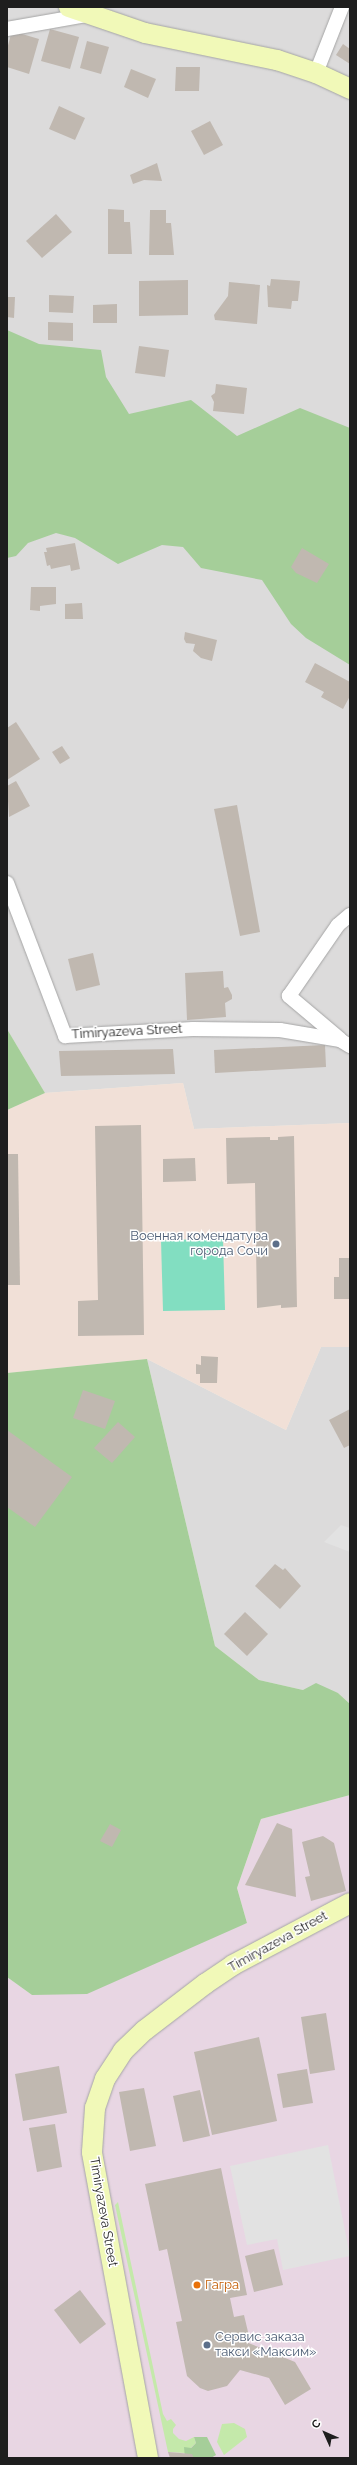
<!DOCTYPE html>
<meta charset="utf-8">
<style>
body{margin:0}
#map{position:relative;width:357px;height:2465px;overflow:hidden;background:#efece4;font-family:Raleway,sans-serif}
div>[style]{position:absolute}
.residential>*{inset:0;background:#dcdbdb}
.industrial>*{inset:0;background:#e8d6e3}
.military>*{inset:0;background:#f1e0d7}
.grass>*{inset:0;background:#c4e9aa}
.forest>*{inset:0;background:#a5ce99}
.pitch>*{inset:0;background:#82dec1}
.parking>*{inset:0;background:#e2e2e2}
.building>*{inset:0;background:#c0b8b0}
.roads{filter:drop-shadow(0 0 1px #a5a5a5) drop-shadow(0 0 1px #a5a5a5)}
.street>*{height:14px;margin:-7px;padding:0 7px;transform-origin:7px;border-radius:7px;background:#fff}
.secondary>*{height:20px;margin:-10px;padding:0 10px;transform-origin:10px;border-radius:10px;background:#f1f9b8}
.dots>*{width:11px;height:11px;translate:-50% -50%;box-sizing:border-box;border:2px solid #fff;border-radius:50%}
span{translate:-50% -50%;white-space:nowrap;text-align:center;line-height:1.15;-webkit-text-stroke:3px #fff;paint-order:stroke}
.street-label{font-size:13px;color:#1e1e1e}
.service-label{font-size:13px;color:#4e5e75}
.right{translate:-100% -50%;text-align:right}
.left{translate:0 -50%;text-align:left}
.food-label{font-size:13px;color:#c56008}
.frame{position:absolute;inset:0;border:8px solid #1e1e1e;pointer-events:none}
.north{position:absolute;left:305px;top:2413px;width:40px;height:40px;-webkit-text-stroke:3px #fff;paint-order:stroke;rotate:315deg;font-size:11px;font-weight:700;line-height:16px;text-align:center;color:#1e1e1e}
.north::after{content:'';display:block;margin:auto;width:14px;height:18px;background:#1e1e1e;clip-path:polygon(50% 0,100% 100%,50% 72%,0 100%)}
</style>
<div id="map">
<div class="residential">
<i style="clip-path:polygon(7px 7px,350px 7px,350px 1123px,194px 1129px,183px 1083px,45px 1093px,7px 1029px)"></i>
<i style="clip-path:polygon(321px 1347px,350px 1347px,350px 1704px,338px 1693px,303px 1690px,259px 1680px,215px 1646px,147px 1359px,286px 1430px)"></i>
</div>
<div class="industrial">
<i style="clip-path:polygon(350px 1795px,350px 2458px,7px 2458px,7px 1977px,32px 1995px,247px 1923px,237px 1888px,261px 1819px)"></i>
</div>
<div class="military">
<i style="clip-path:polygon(183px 1083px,194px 1129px,350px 1123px,350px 1347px,321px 1347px,286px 1430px,147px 1359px,7px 1373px,7px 1110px,45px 1093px)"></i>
</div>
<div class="grass">
<i style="clip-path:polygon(118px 2202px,163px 2414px,167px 2421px,171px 2419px,176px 2425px,173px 2429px,173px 2433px,179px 2439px,186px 2441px,194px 2437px,196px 2443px,185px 2453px,168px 2452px,115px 2205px)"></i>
<i style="clip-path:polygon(234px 2423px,245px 2429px,247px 2437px,224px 2455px,217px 2442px,222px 2424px)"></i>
</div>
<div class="forest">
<i style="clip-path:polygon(7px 330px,39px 344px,101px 350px,106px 377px,129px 414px,191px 400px,237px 436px,300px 408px,350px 428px,350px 665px,306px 638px,291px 624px,262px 580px,201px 568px,183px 547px,162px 545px,118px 564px,75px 538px,56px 533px,28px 543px,16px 556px,7px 558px)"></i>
<i style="clip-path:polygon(7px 1029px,45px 1093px,7px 1110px)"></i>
<i style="clip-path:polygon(147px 1359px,215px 1646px,259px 1680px,303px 1690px,316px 1683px,338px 1693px,350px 1704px,350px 1795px,261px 1819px,237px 1888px,247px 1923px,87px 1994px,32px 1995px,7px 1977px,7px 1373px)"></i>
<i style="clip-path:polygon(194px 2437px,207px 2437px,216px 2455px,211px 2458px,185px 2458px,184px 2447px,191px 2448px,196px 2443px)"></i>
</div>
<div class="pitch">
<i style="clip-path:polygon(223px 1239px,225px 1310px,163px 1311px,161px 1240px)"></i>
</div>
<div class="parking">
<i style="clip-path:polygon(341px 1525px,350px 1528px,350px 1552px,324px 1542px)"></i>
<i style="clip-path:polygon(328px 2145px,350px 2256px,283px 2270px,277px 2239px,247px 2245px,230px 2166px)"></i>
</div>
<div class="building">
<i style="clip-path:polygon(50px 29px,79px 37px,70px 69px,41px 61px)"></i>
<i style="clip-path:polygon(12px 31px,39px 39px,29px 74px,7px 67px,7px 49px)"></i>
<i style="clip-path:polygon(87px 41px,109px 47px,101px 74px,80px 68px)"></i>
<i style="clip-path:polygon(343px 44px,350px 49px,350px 64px,336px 55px)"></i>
<i style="clip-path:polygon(176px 67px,200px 67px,199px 91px,175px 91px)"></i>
<i style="clip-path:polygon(131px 69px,156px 79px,148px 98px,124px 87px)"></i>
<i style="clip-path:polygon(59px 106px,85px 118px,75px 140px,49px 129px)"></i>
<i style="clip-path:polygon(210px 121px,223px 145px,204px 155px,191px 131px)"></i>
<i style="clip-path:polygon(157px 163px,162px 181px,144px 180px,133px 184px,130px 175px)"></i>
<i style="clip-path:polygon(108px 209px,124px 210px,124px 222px,130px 222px,132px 254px,108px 254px)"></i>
<i style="clip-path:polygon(150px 210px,166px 210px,166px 223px,171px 223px,174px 255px,149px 255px)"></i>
<i style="clip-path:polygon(56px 214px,72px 232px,42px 258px,26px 241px)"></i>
<i style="clip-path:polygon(271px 279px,300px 281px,298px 301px,292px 301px,291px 309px,268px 307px,267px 285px,270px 286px)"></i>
<i style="clip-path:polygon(188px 280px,188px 315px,139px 316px,139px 281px)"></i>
<i style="clip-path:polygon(229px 282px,260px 285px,257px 324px,215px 320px,214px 315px,228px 296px)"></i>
<i style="clip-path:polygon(49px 295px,74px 296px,73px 313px,49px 312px)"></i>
<i style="clip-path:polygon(7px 297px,15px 297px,14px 318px,7px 317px)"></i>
<i style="clip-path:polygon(117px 304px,117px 323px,93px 323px,93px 305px)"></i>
<i style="clip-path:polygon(48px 322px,73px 323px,73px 341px,48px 340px)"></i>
<i style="clip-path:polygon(139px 346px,169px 350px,165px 377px,135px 373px)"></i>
<i style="clip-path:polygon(216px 384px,247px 388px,244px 414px,213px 411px,214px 402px,211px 396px,215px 393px)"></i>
<i style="clip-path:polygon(75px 543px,80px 569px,71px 571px,70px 565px,51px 569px,50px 565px,47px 566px,44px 552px,47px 552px,46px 548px)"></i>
<i style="clip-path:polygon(302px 548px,329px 564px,317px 583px,296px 573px,291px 567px)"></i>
<i style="clip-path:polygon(31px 587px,56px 587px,56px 604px,40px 606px,40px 611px,30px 610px)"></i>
<i style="clip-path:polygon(82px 603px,83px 619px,65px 619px,65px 604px)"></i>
<i style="clip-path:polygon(185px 632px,217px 640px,212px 661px,201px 658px,193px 651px,195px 644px,186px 643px,184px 639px)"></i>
<i style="clip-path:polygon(315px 663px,350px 682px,350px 696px,343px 709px,321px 697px,324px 692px,305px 682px)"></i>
<i style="clip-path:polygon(16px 722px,40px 759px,7px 780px,7px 728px)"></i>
<i style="clip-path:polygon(62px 746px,70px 758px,60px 764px,52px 752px)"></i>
<i style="clip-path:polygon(16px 781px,30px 806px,9px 817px,7px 786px)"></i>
<i style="clip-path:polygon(237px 805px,260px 932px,240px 936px,214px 809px)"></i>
<i style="clip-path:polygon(93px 953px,100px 985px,76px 991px,68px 959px)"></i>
<i style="clip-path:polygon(223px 971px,224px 988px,228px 987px,232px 995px,232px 999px,225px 1003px,226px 1017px,187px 1020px,185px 973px)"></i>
<i style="clip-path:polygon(325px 1045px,326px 1067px,215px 1073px,214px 1050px)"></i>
<i style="clip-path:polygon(173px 1049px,175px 1074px,61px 1076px,59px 1051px)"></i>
<i style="clip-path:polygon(141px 1125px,144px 1335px,78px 1336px,78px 1301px,98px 1300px,95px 1126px)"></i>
<i style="clip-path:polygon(294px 1136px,297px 1307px,281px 1308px,281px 1305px,257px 1308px,255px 1183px,227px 1184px,226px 1138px,270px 1137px,270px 1140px,278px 1140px,278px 1137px)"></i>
<i style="clip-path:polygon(7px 1154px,18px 1154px,20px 1285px,7px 1285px)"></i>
<i style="clip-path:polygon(195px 1158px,196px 1181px,163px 1182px,163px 1159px)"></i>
<i style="clip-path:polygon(339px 1258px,350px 1258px,350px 1299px,334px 1299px,334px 1277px,339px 1277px)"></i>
<i style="clip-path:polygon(201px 1356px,218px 1357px,217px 1383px,200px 1383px,200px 1374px,196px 1374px,196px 1364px,201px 1365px)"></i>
<i style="clip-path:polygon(83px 1390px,115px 1401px,105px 1429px,73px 1418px)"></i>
<i style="clip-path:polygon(350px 1409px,350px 1445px,344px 1448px,329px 1420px)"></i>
<i style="clip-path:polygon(118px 1422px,135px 1437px,112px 1463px,94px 1448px)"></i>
<i style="clip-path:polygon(7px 1430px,72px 1477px,35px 1527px,7px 1507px)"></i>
<i style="clip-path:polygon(275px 1564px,283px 1570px,285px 1568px,301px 1586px,280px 1609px,255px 1586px)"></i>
<i style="clip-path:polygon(245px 1612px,268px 1634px,247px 1656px,224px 1634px)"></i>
<i style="clip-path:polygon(277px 1823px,292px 1829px,296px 1897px,245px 1885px)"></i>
<i style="clip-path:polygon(110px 1824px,121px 1830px,112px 1847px,100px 1841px)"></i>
<i style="clip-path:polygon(323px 1836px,334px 1843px,346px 1891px,311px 1901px,305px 1877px,310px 1876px,302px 1842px)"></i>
<i style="clip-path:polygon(326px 2013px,335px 2070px,310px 2074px,301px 2017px)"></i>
<i style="clip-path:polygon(259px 2037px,277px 2121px,212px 2135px,194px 2052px)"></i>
<i style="clip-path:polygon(59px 2066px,67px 2113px,23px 2121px,15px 2074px)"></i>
<i style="clip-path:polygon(307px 2069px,313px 2103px,283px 2108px,277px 2074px)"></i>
<i style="clip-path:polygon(144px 2088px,156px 2146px,130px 2151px,119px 2092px)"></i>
<i style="clip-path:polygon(200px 2090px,210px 2136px,183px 2142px,173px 2096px)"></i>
<i style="clip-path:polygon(55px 2124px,62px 2167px,37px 2172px,29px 2128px)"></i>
<i style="clip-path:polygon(221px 2168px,247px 2295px,230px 2298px,234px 2317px,244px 2315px,249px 2336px,246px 2342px,295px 2362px,311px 2389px,285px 2405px,269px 2378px,240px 2370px,227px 2386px,208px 2391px,200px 2388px,187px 2376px,176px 2322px,182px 2321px,167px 2249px,159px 2251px,145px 2184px)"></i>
<i style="clip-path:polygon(274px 2249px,283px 2285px,254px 2292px,245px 2256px)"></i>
<i style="clip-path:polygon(80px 2290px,106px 2324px,80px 2344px,54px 2310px)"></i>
<i style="clip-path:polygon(168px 2452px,192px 2454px,194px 2458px,170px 2458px)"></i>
</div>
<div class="roads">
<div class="street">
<i style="left:7px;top:29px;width:80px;rotate:-10deg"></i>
<i style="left:316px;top:73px;width:71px;rotate:-68.5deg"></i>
<i style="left:7px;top:883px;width:164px;rotate:69.2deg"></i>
<i style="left:65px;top:1036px;width:128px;rotate:-3.1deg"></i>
<i style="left:193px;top:1029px;width:87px;rotate:0.7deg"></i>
<i style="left:280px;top:1030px;width:61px;rotate:9.5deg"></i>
<i style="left:340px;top:1040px;width:12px;rotate:31deg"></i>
<i style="left:340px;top:1039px;width:67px;rotate:-139.9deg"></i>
<i style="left:289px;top:996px;width:86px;rotate:-55.4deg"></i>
<i style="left:338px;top:925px;width:16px;rotate:-40deg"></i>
</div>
<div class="secondary">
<i style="left:69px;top:7px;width:80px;rotate:18.9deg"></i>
<i style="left:145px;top:33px;width:135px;rotate:11.6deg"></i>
<i style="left:277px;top:60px;width:41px;rotate:18.4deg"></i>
<i style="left:316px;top:73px;width:38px;rotate:25deg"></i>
<i style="left:148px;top:2458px;width:311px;rotate:-100.4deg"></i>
<i style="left:92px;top:2152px;width:44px;rotate:-86.1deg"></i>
<i style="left:95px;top:2108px;width:31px;rotate:-71deg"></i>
<i style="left:105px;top:2079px;width:33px;rotate:-57deg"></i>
<i style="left:123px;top:2051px;width:30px;rotate:-44deg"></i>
<i style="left:145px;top:2030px;width:76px;rotate:-37.5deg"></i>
<i style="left:205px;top:1984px;width:34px;rotate:-34deg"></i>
<i style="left:233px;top:1965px;width:132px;rotate:-27.9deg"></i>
</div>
</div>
<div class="dots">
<i style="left:276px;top:1244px;background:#5c6f8a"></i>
<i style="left:197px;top:2285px;background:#e8710a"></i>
<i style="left:207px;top:2345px;background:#5c6f8a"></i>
</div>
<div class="street-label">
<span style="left:127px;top:1032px;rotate:-3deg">Timiryazeva Street</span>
<span style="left:278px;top:1942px;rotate:-29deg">Timiryazeva Street</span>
<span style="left:103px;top:2212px;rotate:80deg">Timiryazeva Street</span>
</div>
<div class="service-label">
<span class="right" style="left:268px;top:1244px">Военная комендатура<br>города Сочи</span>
<span class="left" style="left:215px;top:2345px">Сервис заказа<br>такси «Максим»</span>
</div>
<div class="food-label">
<span class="left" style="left:205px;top:2285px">Гагра</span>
</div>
<div class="frame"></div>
<div class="north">С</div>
</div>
